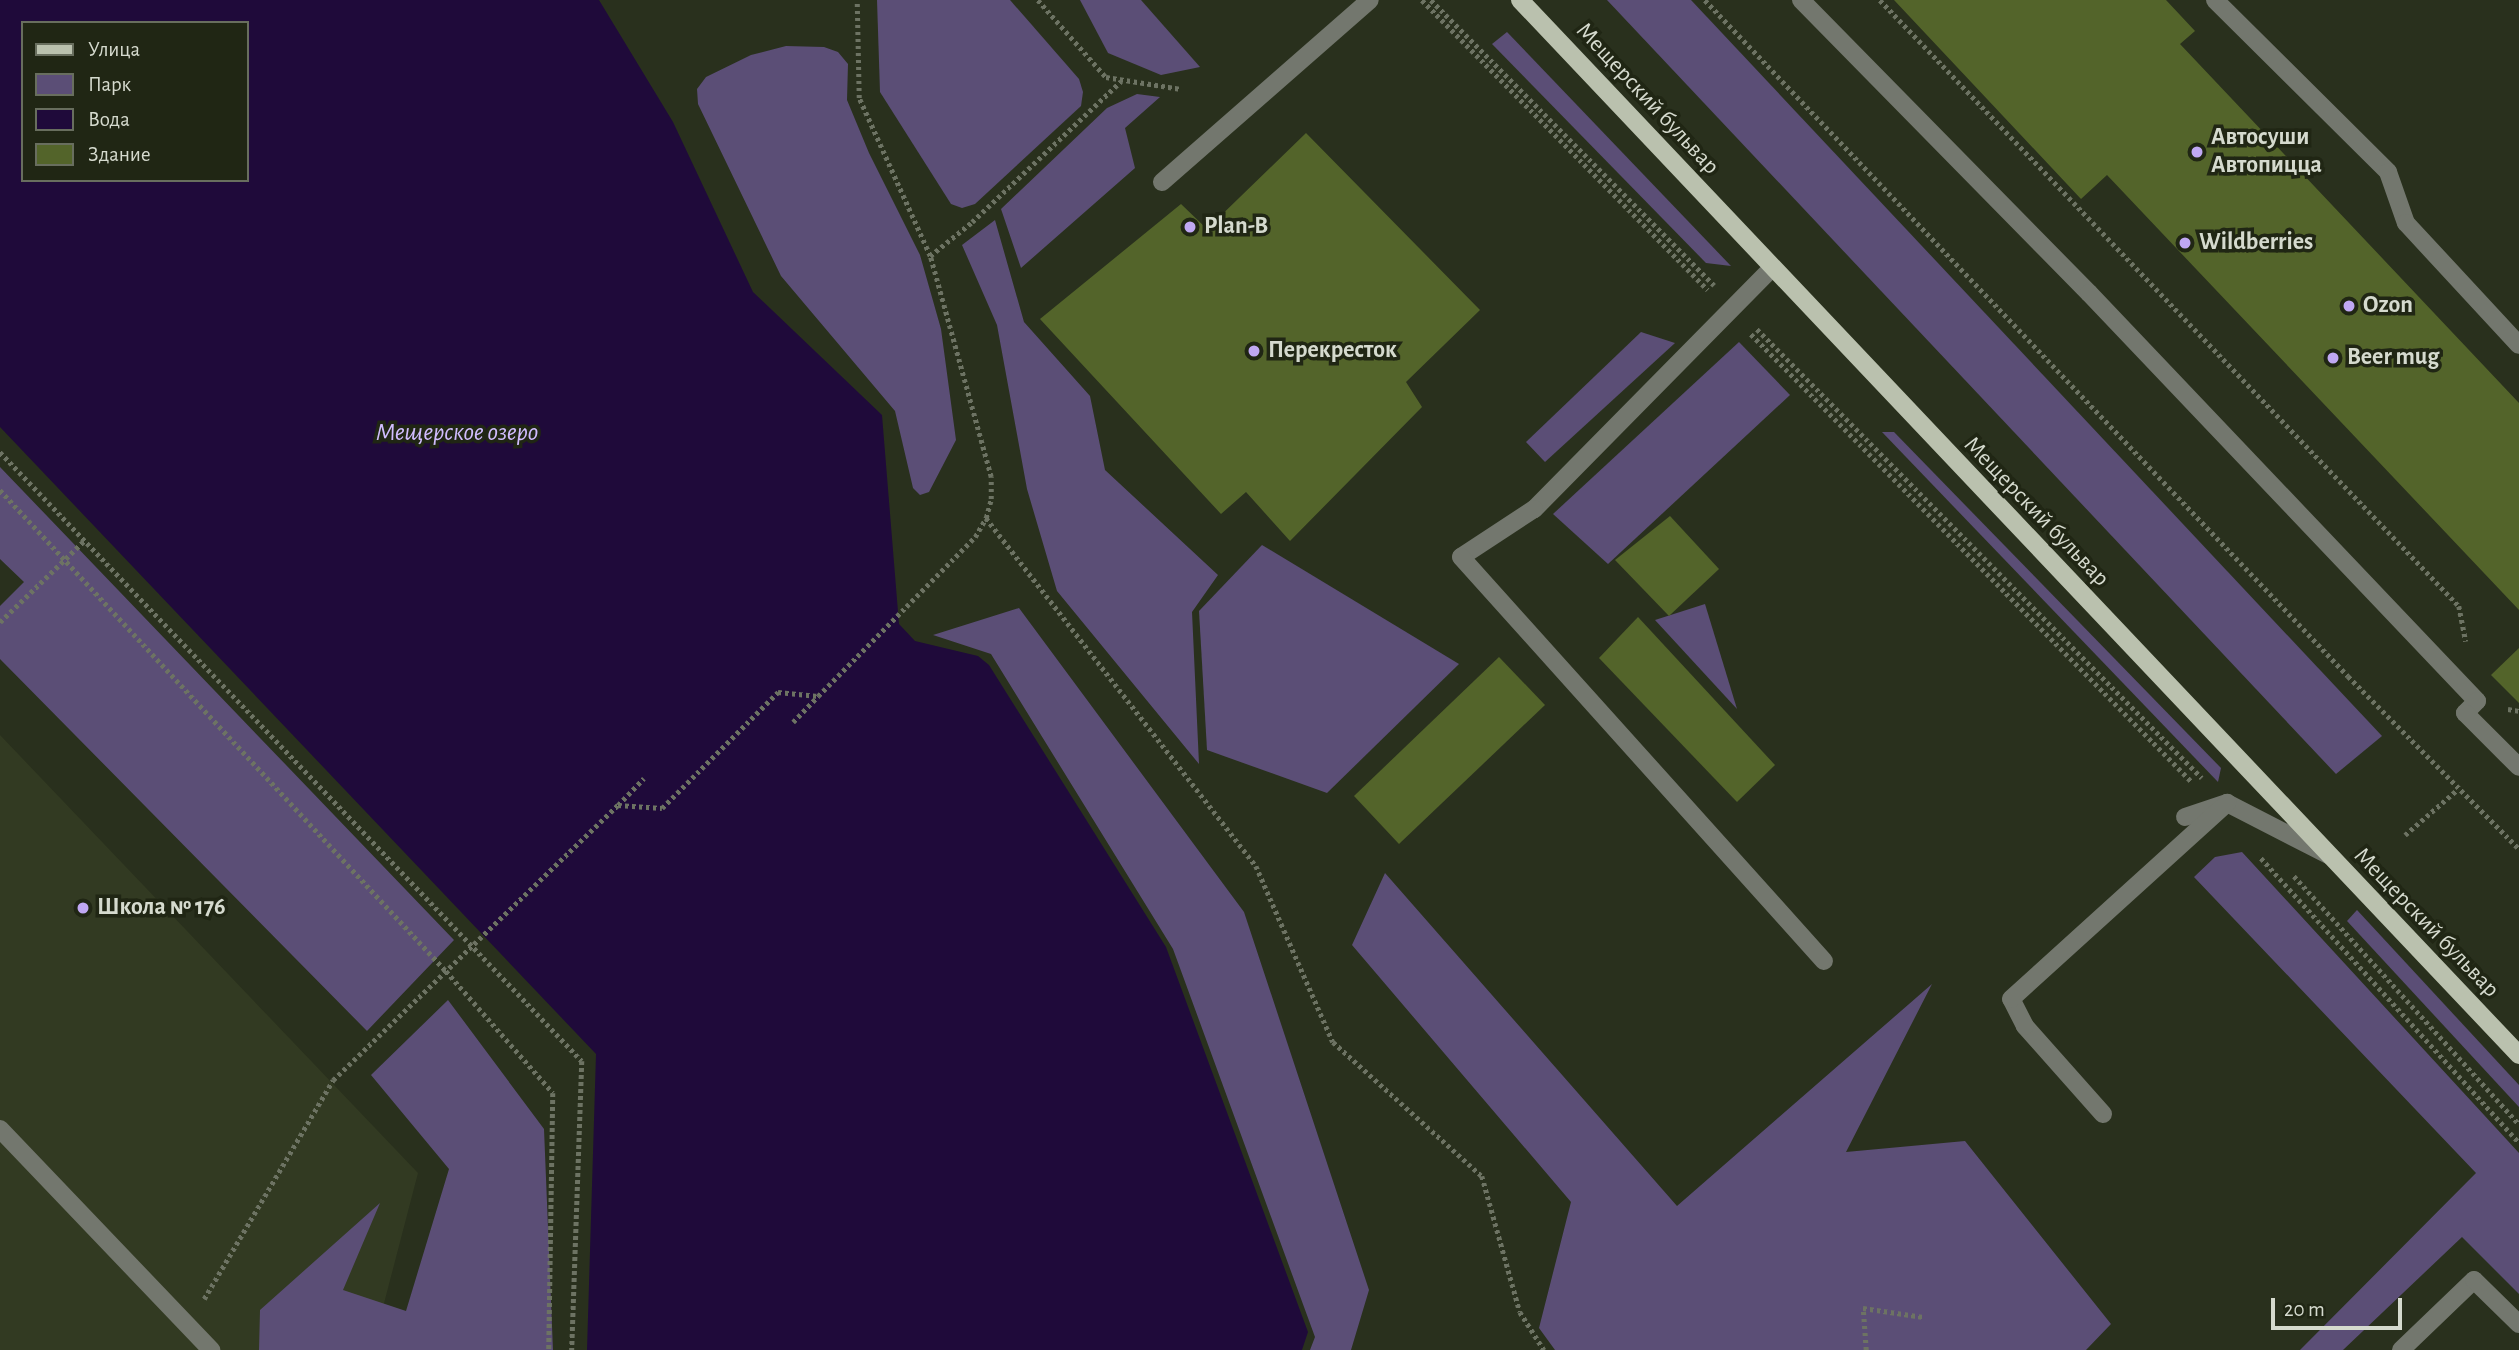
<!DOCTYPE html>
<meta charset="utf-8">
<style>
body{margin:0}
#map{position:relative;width:2519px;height:1350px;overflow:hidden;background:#29301d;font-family:"Alegreya Sans",sans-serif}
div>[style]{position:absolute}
.built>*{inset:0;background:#323a22}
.green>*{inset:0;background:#5b4e76}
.water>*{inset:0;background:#1f0a3a}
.building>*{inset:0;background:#53642a}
.path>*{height:4.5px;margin-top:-2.25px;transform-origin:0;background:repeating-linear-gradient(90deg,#6d7363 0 3.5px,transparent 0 7px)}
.minor>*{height:18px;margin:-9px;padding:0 9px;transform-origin:9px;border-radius:9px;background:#73776e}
.major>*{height:18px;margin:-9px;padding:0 9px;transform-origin:9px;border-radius:9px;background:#bac1ae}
.dots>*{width:19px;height:19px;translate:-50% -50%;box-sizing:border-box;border:4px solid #202614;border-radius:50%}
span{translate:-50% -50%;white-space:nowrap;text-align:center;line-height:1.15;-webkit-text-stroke:7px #202614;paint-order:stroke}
.street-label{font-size:24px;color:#d5dace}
.poi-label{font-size:24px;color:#d5dace;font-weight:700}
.left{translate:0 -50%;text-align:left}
.water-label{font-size:26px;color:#d0bcfd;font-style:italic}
.legend{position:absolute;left:21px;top:21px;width:228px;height:161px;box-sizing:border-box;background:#202614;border:2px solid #686e5e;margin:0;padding:9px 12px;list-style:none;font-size:21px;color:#d5dace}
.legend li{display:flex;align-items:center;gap:14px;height:35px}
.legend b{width:35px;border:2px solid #686e5e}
.scale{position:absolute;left:2271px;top:1298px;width:131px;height:32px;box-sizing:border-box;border:4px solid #d5dace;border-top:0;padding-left:9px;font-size:21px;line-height:24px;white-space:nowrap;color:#d5dace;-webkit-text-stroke:5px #202614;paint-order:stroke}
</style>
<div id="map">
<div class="built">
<i style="clip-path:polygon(0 735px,418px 1173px,376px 1334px,377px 1350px,0 1350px)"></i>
</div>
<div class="green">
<i style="clip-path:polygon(877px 0,1010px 0,1079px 79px,1083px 92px,1081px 106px,975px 204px,962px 208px,951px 204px,880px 92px)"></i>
<i style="clip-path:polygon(1080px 0,1141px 0,1200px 67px,1161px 75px,1108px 53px)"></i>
<i style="clip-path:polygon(1607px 0,1691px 0,2382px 736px,2336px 774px)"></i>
<i style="clip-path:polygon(1507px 32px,1731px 266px,1706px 263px,1492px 44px)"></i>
<i style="clip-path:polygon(786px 46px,824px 47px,838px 52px,848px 64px,847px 100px,869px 153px,920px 255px,941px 329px,956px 440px,929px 492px,920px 495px,913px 488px,895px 411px,781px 276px,698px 104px,697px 89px,706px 77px,751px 55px)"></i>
<i style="clip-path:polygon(1137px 94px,1160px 97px,1125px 128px,1135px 168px,1021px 268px,1001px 209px,1107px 108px)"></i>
<i style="clip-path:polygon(995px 220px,1024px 322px,1090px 396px,1105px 470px,1218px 575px,1192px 612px,1199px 764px,1057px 591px,1027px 489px,997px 325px,962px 245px)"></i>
<i style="clip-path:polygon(1641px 332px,1675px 343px,1545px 462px,1526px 442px)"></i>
<i style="clip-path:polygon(1739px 342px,1790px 395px,1608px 564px,1553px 514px)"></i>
<i style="clip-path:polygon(1882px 432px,1894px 432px,2221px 768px,2218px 782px)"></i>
<i style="clip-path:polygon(0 467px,454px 940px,367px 1031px,0 659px,0 606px,24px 582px,0 559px)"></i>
<i style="clip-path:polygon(1262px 545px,1459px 664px,1327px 793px,1207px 750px,1199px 611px)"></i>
<i style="clip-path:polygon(1705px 604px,1737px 709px,1655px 620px)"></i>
<i style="clip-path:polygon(1019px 608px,1244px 912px,1369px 1290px,1351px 1350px,1310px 1350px,1315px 1337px,1173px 949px,991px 654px,933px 635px)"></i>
<i style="clip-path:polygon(2242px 852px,2519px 1153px,2519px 1294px,2462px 1237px,2343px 1350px,2300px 1350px,2476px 1173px,2194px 877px,2215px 857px)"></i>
<i style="clip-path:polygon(1385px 873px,1677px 1206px,1932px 984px,1846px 1152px,1965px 1141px,2111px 1324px,2086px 1350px,1555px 1350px,1539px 1328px,1571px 1202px,1352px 945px)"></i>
<i style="clip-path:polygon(2357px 910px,2519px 1085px,2519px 1107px,2347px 921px)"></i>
<i style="clip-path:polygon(448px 1000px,544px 1129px,553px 1350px,259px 1350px,260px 1310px,380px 1203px,343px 1290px,406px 1311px,449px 1169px,371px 1075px)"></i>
</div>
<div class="water">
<i style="clip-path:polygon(evenodd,0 0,599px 0,673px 122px,753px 292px,882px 415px,899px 624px,915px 641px,978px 656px,989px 665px,1166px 947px,1308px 1332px,1302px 1350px,587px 1350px,596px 1054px,0 427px,0 0,23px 23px,247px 23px,247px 180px,23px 180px,23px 23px)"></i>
</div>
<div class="building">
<i style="clip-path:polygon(1894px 0,2166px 0,2195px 31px,2180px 44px,2519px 403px,2519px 610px,2107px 175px,2081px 199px)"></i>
<i style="clip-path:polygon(1306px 133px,1480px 310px,1406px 382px,1422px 407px,1290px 541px,1246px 492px,1221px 514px,1040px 319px,1181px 204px,1207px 229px)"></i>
<i style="clip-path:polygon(1670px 516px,1719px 569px,1669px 616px,1615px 560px)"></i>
<i style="clip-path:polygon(1638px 617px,1775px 765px,1737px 802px,1599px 658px)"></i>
<i style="clip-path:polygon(2519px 648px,2519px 703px,2491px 675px)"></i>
<i style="clip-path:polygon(1499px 657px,1545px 705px,1399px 844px,1354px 796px)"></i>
</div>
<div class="path">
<i style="left:1038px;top:0;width:103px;rotate:48.6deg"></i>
<i style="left:1106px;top:77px;width:76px;rotate:9.1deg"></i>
<i style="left:1422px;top:0;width:407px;rotate:45.4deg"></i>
<i style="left:1431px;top:0;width:402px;rotate:45.2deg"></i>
<i style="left:1705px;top:0;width:933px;rotate:46.43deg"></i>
<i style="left:2348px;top:676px;width:243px;rotate:45.3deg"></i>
<i style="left:1880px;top:0;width:838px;rotate:46.31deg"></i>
<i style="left:2459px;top:606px;width:36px;rotate:79deg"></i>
<i style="left:930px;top:256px;width:54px;rotate:-39deg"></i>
<i style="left:972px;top:222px;width:205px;rotate:-43.4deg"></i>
<i style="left:1757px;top:329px;width:632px;rotate:45.26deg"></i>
<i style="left:1751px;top:334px;width:629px;rotate:45.45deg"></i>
<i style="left:0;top:452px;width:842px;rotate:46.3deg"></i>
<i style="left:582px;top:1061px;width:289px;rotate:92deg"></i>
<i style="left:0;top:490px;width:656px;rotate:47.16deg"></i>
<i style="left:446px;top:971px;width:162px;rotate:48.7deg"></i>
<i style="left:553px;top:1093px;width:257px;rotate:90.9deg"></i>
<i style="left:986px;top:518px;width:440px;rotate:52.2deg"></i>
<i style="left:1256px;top:866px;width:192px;rotate:66.4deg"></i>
<i style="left:1333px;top:1042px;width:200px;rotate:42deg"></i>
<i style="left:1482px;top:1176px;width:141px;rotate:74.4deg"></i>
<i style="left:1520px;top:1312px;width:45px;rotate:57.7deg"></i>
<i style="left:0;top:622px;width:117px;rotate:-44deg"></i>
<i style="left:2508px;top:709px;width:11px;rotate:10deg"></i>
<i style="left:793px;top:722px;width:36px;rotate:-46deg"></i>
<i style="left:618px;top:805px;width:37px;rotate:-46deg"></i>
<i style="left:2405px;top:835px;width:70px;rotate:-41deg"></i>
<i style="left:2261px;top:858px;width:384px;rotate:47.8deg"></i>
<i style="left:2294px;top:876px;width:335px;rotate:47.8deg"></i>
<i style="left:204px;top:1299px;width:254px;rotate:-59.5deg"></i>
<i style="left:333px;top:1080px;width:396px;rotate:-44deg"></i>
<i style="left:618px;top:805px;width:44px;rotate:3.9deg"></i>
<i style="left:662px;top:808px;width:164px;rotate:-45deg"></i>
<i style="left:778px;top:692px;width:40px;rotate:5.7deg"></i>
<i style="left:818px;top:696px;width:223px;rotate:-45.4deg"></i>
<i style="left:975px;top:537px;width:22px;rotate:-60deg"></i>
<i style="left:986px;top:518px;width:20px;rotate:-75deg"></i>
<i style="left:991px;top:499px;width:22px;rotate:-90deg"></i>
<i style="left:991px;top:477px;width:229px;rotate:-105.4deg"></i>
<i style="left:930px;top:256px;width:173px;rotate:-114.2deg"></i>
<i style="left:859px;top:98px;width:98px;rotate:-91.2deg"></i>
<i style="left:1866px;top:1350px;width:42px;rotate:-94.1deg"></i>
<i style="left:1863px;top:1308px;width:61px;rotate:8.5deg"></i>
</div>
<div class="minor">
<i style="left:1801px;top:0;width:411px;rotate:45.5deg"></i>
<i style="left:2089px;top:293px;width:563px;rotate:46.44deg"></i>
<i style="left:2477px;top:701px;width:17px;rotate:135deg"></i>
<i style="left:2465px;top:713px;width:76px;rotate:45deg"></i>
<i style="left:2215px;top:0;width:244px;rotate:44.8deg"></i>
<i style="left:2388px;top:172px;width:54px;rotate:70.6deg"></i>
<i style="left:2406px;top:223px;width:166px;rotate:47.2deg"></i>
<i style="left:1162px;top:182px;width:276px;rotate:-41.2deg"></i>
<i style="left:1772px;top:268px;width:339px;rotate:134.6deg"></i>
<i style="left:1534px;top:509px;width:87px;rotate:146.7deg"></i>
<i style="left:1461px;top:557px;width:543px;rotate:48.06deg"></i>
<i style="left:2185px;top:817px;width:44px;rotate:-18.4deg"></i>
<i style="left:2227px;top:803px;width:114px;rotate:27.2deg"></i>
<i style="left:2103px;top:1114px;width:118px;rotate:-131.6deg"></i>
<i style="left:2025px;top:1026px;width:30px;rotate:-117deg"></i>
<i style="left:2011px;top:999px;width:292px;rotate:-42.2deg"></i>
<i style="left:0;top:1129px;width:306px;rotate:46.3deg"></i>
<i style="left:2401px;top:1350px;width:101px;rotate:-43.8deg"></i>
<i style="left:2474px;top:1280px;width:63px;rotate:44.4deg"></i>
</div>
<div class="major">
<i style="left:1520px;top:0;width:1453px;rotate:46.56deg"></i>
</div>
<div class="dots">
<i style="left:2197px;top:152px;background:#c0a8f3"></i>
<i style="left:1190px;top:227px;background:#c0a8f3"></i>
<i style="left:2185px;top:243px;background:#c0a8f3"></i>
<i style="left:2349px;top:306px;background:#c0a8f3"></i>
<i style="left:1254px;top:351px;background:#c0a8f3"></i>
<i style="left:2333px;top:358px;background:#c0a8f3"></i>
<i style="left:83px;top:908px;background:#c0a8f3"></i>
</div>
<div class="street-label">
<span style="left:1647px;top:99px;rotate:47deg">Мещерский бульвар</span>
<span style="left:2036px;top:512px;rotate:46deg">Мещерский бульвар</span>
<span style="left:2426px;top:923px;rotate:46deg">Мещерский бульвар</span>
</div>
<div class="poi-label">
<span class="left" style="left:2211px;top:152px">Автосуши<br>Автопицца</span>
<span class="left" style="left:1204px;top:227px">Plan-B</span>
<span class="left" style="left:2199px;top:243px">Wildberries</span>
<span class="left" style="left:2363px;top:306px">Ozon</span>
<span class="left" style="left:1268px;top:351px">Перекресток</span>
<span class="left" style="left:2347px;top:358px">Beer mug</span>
<span class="left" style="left:97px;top:908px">Школа № 176</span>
</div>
<div class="water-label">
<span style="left:457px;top:433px">Мещерское озеро</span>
</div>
<ul class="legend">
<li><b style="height:9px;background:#bac1ae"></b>Улица</li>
<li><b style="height:19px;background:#5b4e76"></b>Парк</li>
<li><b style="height:19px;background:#1f0a3a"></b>Вода</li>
<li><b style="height:19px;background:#53642a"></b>Здание</li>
</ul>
<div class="scale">20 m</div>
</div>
